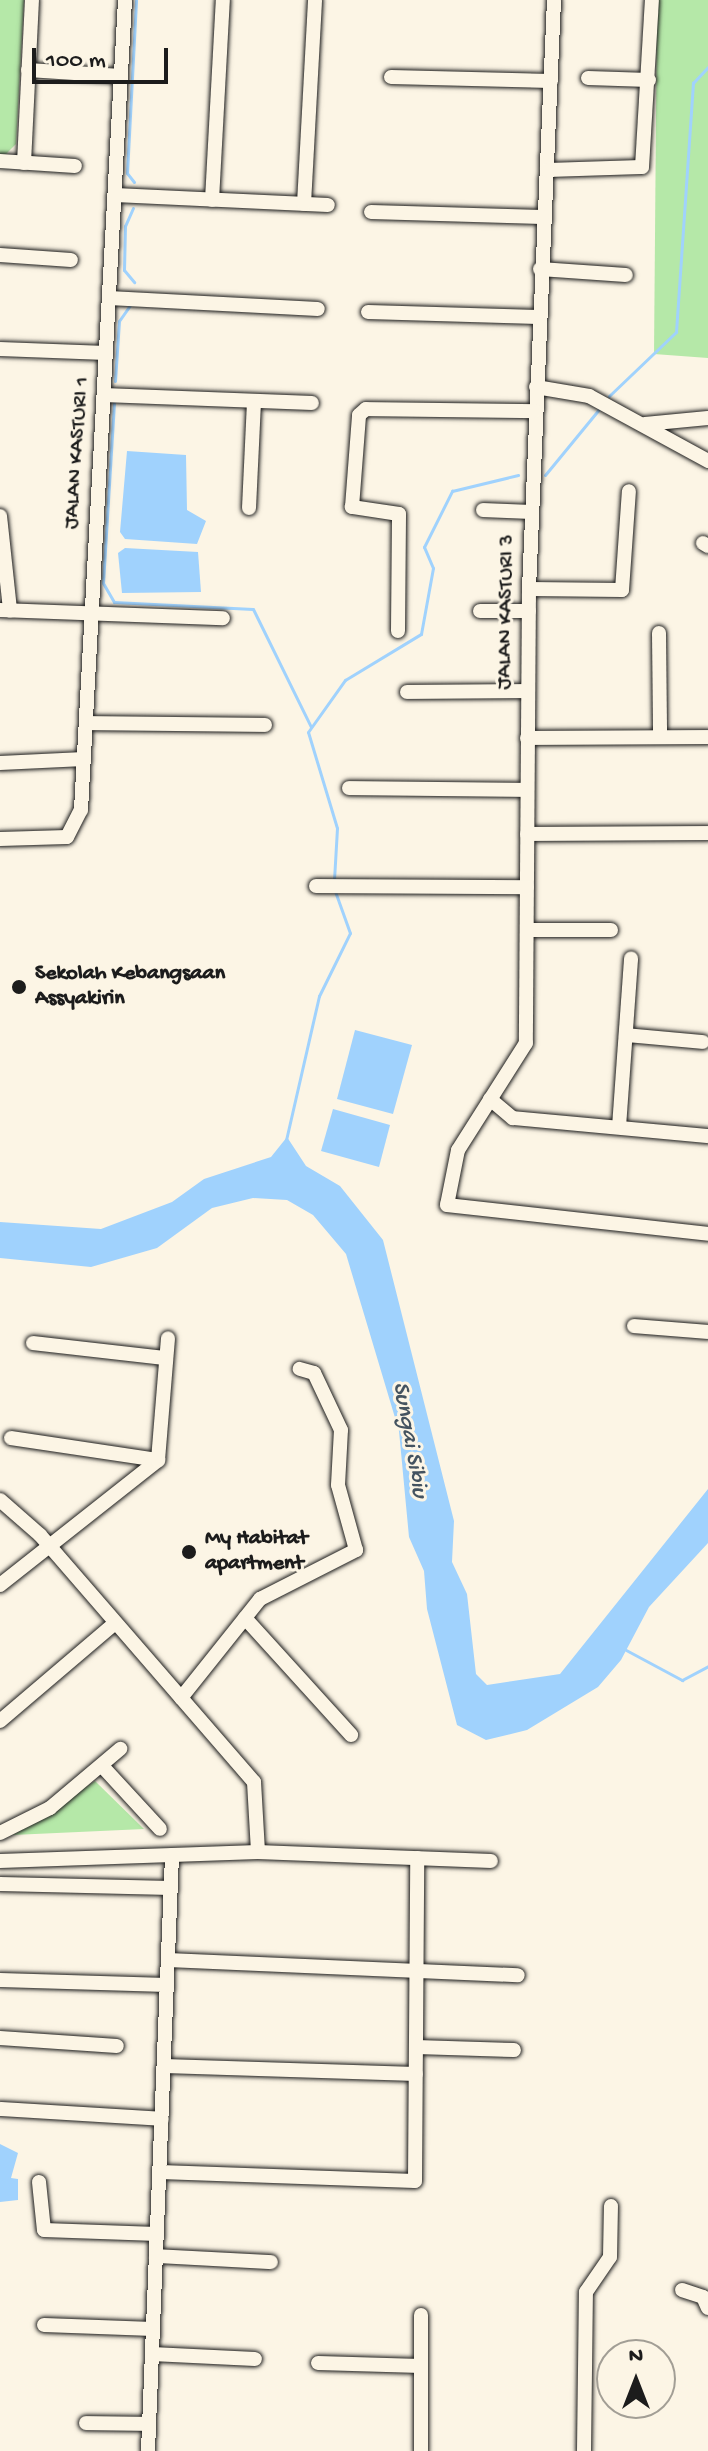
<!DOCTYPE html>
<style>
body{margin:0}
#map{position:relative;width:708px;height:2451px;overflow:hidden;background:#fcf5e5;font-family:"Gochi Hand",sans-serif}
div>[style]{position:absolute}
.green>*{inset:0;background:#b5e8a8}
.water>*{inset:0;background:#a0d2fd}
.stream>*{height:3px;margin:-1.5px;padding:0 1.5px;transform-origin:1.5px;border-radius:1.5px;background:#a0d2fd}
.roads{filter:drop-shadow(0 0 2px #1c1c1c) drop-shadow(0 0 2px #1c1c1c)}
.minor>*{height:14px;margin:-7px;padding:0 7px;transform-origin:7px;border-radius:7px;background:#fcf5e5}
.dots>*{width:22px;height:22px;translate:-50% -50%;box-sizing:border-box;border:4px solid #fcf5e5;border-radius:50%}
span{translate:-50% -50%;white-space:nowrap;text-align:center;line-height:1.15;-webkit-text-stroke:6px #fcf5e5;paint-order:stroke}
.street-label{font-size:22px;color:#1c1c1c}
.poi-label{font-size:22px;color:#1c1c1c;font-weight:700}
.left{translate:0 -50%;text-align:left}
.water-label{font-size:24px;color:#445360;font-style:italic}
.north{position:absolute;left:596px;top:2339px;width:80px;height:80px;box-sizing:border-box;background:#fcf5e5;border:2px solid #a29e95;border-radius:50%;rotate:0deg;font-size:22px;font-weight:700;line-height:32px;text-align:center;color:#1c1c1c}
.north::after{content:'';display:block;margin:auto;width:28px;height:36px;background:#1c1c1c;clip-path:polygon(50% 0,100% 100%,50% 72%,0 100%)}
.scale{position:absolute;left:32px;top:48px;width:136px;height:36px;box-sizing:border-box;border:4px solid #1c1c1c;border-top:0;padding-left:10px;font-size:24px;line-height:28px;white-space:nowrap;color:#1c1c1c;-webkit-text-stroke:6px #fcf5e5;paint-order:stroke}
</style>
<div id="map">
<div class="green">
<i style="clip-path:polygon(0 0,24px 0,16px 144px,6px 154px,0 154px)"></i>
<i style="clip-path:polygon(657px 0,708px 0,708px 358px,654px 354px)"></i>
<i style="clip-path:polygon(95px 1781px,144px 1829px,13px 1835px)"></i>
</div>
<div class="water">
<i style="clip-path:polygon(127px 451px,186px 455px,187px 510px,206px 521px,197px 544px,125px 539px,120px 532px)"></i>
<i style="clip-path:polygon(125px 548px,198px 552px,201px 592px,122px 593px,118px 553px)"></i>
<i style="clip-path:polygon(355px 1030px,412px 1045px,393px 1114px,337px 1099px)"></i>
<i style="clip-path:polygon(333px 1109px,390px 1125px,379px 1167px,321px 1151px)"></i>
<i style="clip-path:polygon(287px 1137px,306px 1166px,340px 1186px,383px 1240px,454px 1521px,452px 1562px,467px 1594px,476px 1674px,487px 1685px,560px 1674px,708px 1489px,708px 1543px,649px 1607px,621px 1660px,598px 1687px,527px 1730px,486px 1740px,457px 1725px,427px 1609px,424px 1571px,409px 1537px,399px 1431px,346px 1254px,313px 1215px,287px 1200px,253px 1198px,212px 1208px,157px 1248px,91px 1267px,0 1258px,0 1222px,101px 1229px,172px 1202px,204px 1179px,271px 1157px)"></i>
<i style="clip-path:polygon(0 2144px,18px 2153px,11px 2178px,18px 2179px,18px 2200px,0 2202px)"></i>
</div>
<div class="stream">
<i style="left:134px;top:182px;width:11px;rotate:-128deg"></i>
<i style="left:127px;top:173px;width:173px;rotate:-87deg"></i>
<i style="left:133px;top:208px;width:20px;rotate:114deg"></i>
<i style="left:125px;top:226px;width:44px;rotate:91.3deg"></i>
<i style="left:124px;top:270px;width:16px;rotate:50deg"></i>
<i style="left:115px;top:381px;width:60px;rotate:-86.2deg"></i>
<i style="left:119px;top:321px;width:19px;rotate:-55deg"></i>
<i style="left:609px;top:396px;width:93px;rotate:-43.7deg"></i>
<i style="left:676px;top:332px;width:250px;rotate:-86.1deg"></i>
<i style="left:693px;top:83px;width:22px;rotate:-47deg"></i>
<i style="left:114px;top:403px;width:180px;rotate:93.5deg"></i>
<i style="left:103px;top:583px;width:22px;rotate:60deg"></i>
<i style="left:114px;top:602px;width:139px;rotate:2.9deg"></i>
<i style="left:253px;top:609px;width:131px;rotate:63.8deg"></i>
<i style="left:545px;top:475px;width:87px;rotate:-50.6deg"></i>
<i style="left:334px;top:880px;width:52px;rotate:-86.7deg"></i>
<i style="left:337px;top:828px;width:100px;rotate:-106.8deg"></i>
<i style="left:308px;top:732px;width:64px;rotate:-54.6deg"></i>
<i style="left:345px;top:680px;width:89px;rotate:-31.2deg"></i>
<i style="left:421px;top:634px;width:67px;rotate:-79.7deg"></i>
<i style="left:433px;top:568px;width:23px;rotate:-113deg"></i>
<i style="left:424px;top:547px;width:63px;rotate:-63.4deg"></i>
<i style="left:452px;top:491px;width:68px;rotate:-13.6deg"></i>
<i style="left:286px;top:1140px;width:148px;rotate:-77.1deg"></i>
<i style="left:319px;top:996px;width:70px;rotate:-63.8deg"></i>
<i style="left:350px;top:933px;width:45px;rotate:-109.7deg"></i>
<i style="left:626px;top:1650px;width:64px;rotate:28.2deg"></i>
<i style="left:682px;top:1680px;width:30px;rotate:-28deg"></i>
</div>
<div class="roads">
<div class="minor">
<i style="left:554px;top:0;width:590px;rotate:92.43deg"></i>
<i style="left:529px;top:589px;width:454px;rotate:90.4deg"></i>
<i style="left:526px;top:1043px;width:127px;rotate:122.4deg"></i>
<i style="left:458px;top:1150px;width:56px;rotate:101.3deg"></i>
<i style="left:447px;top:1205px;width:263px;rotate:6.3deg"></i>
<i style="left:28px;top:70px;width:93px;rotate:3.7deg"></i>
<i style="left:391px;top:77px;width:160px;rotate:1.4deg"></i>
<i style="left:588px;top:78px;width:61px;rotate:1.9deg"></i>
<i style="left:0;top:161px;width:75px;rotate:3.8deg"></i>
<i style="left:24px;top:163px;width:163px;rotate:-87.2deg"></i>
<i style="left:547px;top:170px;width:95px;rotate:-1.8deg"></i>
<i style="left:642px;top:167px;width:167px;rotate:-86.6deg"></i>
<i style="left:115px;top:195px;width:213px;rotate:2.7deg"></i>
<i style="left:212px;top:200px;width:200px;rotate:-86.9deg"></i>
<i style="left:304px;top:204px;width:204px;rotate:-86.9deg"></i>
<i style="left:371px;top:212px;width:171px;rotate:1.7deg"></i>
<i style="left:0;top:255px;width:71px;rotate:4deg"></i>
<i style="left:540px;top:269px;width:86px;rotate:4deg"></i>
<i style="left:109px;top:298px;width:209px;rotate:3deg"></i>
<i style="left:368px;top:312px;width:170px;rotate:1.7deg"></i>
<i style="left:0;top:349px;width:106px;rotate:2.2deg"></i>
<i style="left:536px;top:387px;width:54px;rotate:9.6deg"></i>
<i style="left:589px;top:396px;width:136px;rotate:28.6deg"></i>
<i style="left:104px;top:395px;width:208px;rotate:2.2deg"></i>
<i style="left:645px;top:424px;width:63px;rotate:-5.4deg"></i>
<i style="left:249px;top:508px;width:106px;rotate:-87.3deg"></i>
<i style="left:483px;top:510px;width:48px;rotate:2.4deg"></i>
<i style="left:0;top:516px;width:95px;rotate:83.9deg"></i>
<i style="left:703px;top:543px;width:6px;rotate:31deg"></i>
<i style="left:529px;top:589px;width:93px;rotate:0.6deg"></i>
<i style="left:622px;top:590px;width:99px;rotate:-86deg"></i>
<i style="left:0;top:610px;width:223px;rotate:2.1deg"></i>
<i style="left:480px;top:611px;width:49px"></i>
<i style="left:398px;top:631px;width:117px;rotate:-89.5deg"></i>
<i style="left:399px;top:514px;width:48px;rotate:-171.5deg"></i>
<i style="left:352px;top:507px;width:92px;rotate:-85.6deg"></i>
<i style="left:359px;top:415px;width:9px;rotate:-41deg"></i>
<i style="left:366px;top:409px;width:168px;rotate:0.7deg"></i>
<i style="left:659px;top:633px;width:104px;rotate:89.4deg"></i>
<i style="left:407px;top:692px;width:120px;rotate:-0.5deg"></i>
<i style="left:86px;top:723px;width:179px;rotate:0.6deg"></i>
<i style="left:527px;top:738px;width:181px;rotate:-0.3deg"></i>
<i style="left:0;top:763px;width:84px;rotate:-2.7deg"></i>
<i style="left:349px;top:788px;width:178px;rotate:0.6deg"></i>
<i style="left:527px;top:834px;width:181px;rotate:-0.3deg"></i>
<i style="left:0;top:839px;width:67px;rotate:-1.7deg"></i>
<i style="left:67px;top:837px;width:30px;rotate:-63deg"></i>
<i style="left:81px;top:810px;width:811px;rotate:-86.89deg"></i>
<i style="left:316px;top:886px;width:211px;rotate:0.3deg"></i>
<i style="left:528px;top:930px;width:83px"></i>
<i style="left:626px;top:1035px;width:77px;rotate:5.2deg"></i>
<i style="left:490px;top:1099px;width:30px;rotate:40deg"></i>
<i style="left:513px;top:1118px;width:196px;rotate:5.3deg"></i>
<i style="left:619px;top:1127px;width:169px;rotate:-85.9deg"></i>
<i style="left:634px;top:1326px;width:74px;rotate:4.6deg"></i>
<i style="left:33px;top:1343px;width:132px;rotate:6.5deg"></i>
<i style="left:11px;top:1438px;width:149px;rotate:8.5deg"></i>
<i style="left:0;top:1500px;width:53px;rotate:41.2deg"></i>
<i style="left:40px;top:1535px;width:327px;rotate:49.1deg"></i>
<i style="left:254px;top:1782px;width:70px;rotate:86.7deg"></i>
<i style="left:0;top:1585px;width:201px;rotate:-38.3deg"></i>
<i style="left:158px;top:1460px;width:122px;rotate:-85.3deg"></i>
<i style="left:245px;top:1618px;width:158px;rotate:47.8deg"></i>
<i style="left:181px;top:1698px;width:127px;rotate:-51.4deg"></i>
<i style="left:260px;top:1599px;width:108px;rotate:-27deg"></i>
<i style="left:356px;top:1550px;width:67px;rotate:-105.5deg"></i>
<i style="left:338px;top:1485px;width:55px;rotate:-86.9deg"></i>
<i style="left:341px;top:1430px;width:63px;rotate:-115.3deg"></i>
<i style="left:314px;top:1373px;width:15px;rotate:-164deg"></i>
<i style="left:0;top:1721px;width:150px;rotate:-40.4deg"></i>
<i style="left:103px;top:1767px;width:84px;rotate:47.4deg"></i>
<i style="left:0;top:1833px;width:56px;rotate:-26.6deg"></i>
<i style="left:50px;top:1808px;width:92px;rotate:-40.1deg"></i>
<i style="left:0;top:1861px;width:258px;rotate:-2deg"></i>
<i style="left:258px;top:1852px;width:233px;rotate:2.2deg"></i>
<i style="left:0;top:1884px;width:171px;rotate:1.3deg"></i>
<i style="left:168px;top:1960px;width:350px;rotate:2.5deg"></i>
<i style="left:0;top:1980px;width:167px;rotate:1.7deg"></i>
<i style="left:0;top:2038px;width:117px;rotate:3.9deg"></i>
<i style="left:416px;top:2047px;width:98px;rotate:1.8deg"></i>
<i style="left:164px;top:2066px;width:252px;rotate:1.8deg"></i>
<i style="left:0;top:2109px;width:162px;rotate:3.5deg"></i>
<i style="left:160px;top:2172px;width:255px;rotate:2deg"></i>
<i style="left:415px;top:2181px;width:323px;rotate:-89.6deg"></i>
<i style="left:39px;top:2182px;width:48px;rotate:84.1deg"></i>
<i style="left:44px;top:2230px;width:113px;rotate:2deg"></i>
<i style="left:156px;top:2256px;width:115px;rotate:3deg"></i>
<i style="left:682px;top:2290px;width:22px;rotate:18deg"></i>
<i style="left:703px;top:2297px;width:12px;rotate:66deg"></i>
<i style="left:421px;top:2315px;width:136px;rotate:90deg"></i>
<i style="left:44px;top:2325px;width:109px;rotate:2.1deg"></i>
<i style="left:152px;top:2354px;width:103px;rotate:2.8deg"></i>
<i style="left:318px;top:2363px;width:103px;rotate:1.7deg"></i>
<i style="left:86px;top:2423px;width:63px;rotate:0.9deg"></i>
<i style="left:148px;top:2451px;width:596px;rotate:-87.69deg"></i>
<i style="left:584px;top:2451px;width:159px;rotate:-89.3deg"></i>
<i style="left:586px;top:2292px;width:42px;rotate:-55.6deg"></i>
<i style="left:610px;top:2257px;width:51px;rotate:-88.9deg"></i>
</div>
</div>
<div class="dots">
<i style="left:19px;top:987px;background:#1c1c1c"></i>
<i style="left:189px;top:1552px;background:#1c1c1c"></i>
</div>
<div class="street-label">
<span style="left:78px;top:453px;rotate:-86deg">JALAN KASTURI 1</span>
<span style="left:507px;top:612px;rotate:-89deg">JALAN KASTURI 3</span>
</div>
<div class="poi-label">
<span class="left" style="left:35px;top:987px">Sekolah Kebangsaan<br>Assyakirin</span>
<span class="left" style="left:205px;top:1552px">My Habitat<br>apartment</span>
</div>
<div class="water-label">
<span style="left:409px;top:1440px;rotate:80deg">Sungai Sibiu</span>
</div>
<div class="north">N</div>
<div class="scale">100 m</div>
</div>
